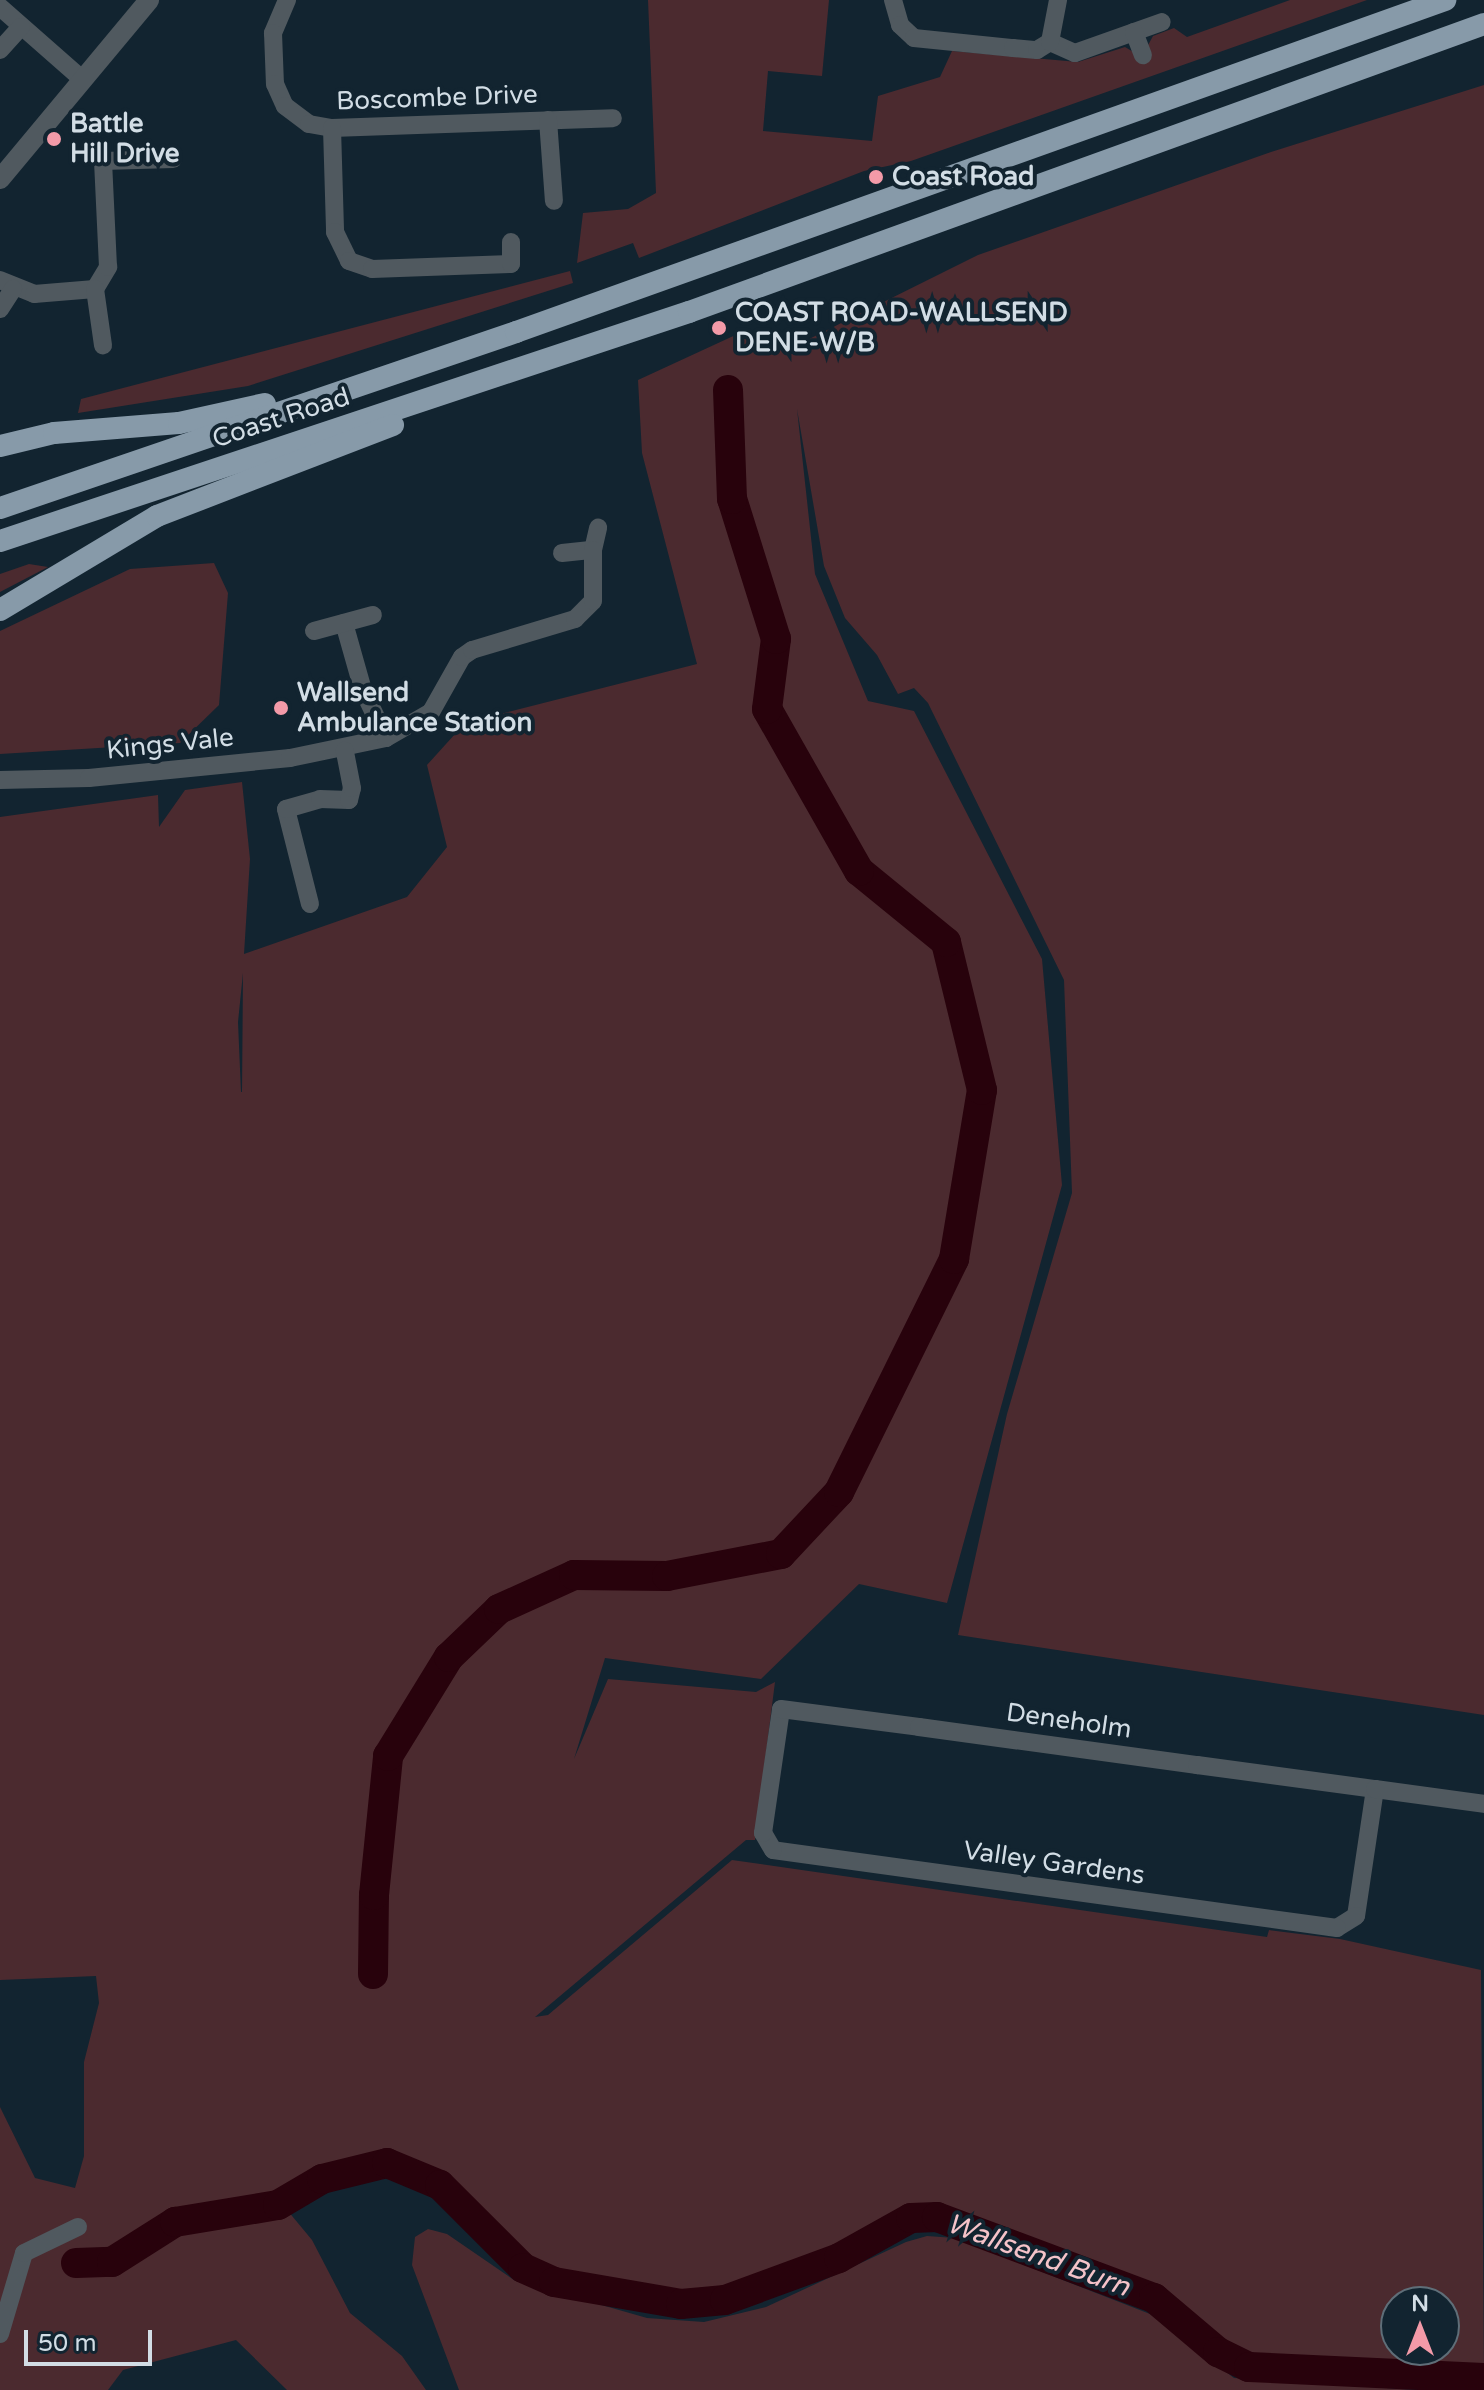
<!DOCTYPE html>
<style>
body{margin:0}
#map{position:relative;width:1484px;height:2390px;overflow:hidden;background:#122430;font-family:"Varela Round",sans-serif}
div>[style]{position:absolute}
.green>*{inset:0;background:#4b2a2f}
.river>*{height:30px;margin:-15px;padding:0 15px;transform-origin:15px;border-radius:15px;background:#28020c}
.minor>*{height:18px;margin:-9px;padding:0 9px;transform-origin:9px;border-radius:9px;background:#50595f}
.tertiary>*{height:20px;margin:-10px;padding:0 10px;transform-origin:10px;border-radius:10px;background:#50595f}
.trunk>*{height:22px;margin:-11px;padding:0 11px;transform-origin:11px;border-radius:11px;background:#879aa9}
.dots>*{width:22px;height:22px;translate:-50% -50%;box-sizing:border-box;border:4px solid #122430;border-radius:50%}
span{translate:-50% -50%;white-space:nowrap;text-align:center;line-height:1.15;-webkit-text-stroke:8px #122430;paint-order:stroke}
.street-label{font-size:26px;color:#d2dde5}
.poi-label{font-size:26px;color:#d2dde5;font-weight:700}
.left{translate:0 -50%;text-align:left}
.water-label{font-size:28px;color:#f5c3c9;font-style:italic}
.north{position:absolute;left:1380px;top:2286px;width:80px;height:80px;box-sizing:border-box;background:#122430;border:2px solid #5f6e78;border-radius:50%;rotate:0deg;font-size:22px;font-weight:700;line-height:32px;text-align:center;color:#d2dde5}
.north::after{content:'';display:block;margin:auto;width:28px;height:36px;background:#f39aa8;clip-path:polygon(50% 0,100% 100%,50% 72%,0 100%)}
.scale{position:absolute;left:24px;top:2330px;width:128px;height:36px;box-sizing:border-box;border:4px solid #d2dde5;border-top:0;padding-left:10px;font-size:24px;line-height:28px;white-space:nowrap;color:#d2dde5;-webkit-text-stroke:6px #122430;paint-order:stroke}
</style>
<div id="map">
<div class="green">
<i style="clip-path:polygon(648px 0,829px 0,822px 76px,768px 71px,763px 131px,872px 141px,878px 96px,940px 77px,952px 51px,1078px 62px,1125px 47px,1135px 53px,1147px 47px,1153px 36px,1174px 28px,1187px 37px,1290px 0,1367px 0,911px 161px,864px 171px,639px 258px,633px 243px,577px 263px,583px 213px,628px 209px,656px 193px)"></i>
<i style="clip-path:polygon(evenodd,1484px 85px,1484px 1715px,958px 1635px,1007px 1414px,1072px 1193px,1064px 980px,928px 703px,914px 688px,898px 694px,877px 655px,845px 618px,824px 566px,797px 409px,815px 574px,868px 701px,914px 711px,1042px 959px,1062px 1185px,947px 1603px,859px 1584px,761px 1679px,605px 1658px,574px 1759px,608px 1679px,756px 1692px,775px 1682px,755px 1840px,746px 1840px,535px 2017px,548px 2015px,732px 1860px,1267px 1937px,1269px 1930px,1340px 1939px,1481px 1970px,1484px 2371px,1248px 2359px,1230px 2351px,1160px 2293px,948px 2212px,922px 2208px,885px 2221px,841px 2250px,739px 2288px,679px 2296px,652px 2293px,529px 2264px,462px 2191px,433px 2170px,393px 2155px,374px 2155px,273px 2193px,312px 2240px,350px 2313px,402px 2356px,426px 2390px,287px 2390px,236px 2340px,123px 2370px,108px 2390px,0 2390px,0 2107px,35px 2178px,75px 2188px,84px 2156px,84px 2062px,99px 2003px,96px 1976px,0 1980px,0 817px,158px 795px,159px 827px,185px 790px,242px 782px,250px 859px,244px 954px,407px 897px,447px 847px,427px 765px,465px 723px,697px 664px,642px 453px,638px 380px,742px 332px,789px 349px,978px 255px,1271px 152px,1484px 85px,243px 973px,242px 1092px,241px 1092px,238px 1022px,243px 973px,1484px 85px,1396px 2302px,1444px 2302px,1444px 2350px,1396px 2350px,1396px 2302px)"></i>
<i style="clip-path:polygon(570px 271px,573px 283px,248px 386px,78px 413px,81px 399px)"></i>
<i style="clip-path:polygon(214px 563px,228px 593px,219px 705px,180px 743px,0 754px,0 631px,130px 569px)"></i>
<i style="clip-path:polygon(29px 564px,48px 567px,0 592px,0 574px)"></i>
<i style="clip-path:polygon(428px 2229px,447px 2234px,514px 2280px,647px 2318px,704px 2322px,766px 2307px,906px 2242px,927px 2236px,955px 2238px,1150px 2314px,1234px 2378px,1416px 2390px,459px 2390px,412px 2265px,415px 2237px)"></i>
</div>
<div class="river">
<i style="left:373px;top:1974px;width:79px;rotate:-89.3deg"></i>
<i style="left:374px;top:1895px;width:140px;rotate:-84.2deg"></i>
<i style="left:388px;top:1756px;width:116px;rotate:-58.4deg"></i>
<i style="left:449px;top:1657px;width:69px;rotate:-43.8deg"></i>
<i style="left:499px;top:1609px;width:82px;rotate:-24.4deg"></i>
<i style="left:574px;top:1575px;width:93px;rotate:0.6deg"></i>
<i style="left:667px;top:1576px;width:116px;rotate:-10.9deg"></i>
<i style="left:781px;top:1554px;width:85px;rotate:-46.9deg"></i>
<i style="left:839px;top:1492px;width:260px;rotate:-63.7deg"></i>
<i style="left:954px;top:1259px;width:171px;rotate:-80.6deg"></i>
<i style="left:982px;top:1090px;width:152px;rotate:-103.7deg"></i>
<i style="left:946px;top:942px;width:112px;rotate:-140.8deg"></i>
<i style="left:859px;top:871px;width:186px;rotate:-119.6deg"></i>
<i style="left:767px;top:709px;width:71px;rotate:-82.7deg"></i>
<i style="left:776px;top:639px;width:147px;rotate:-107.4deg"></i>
<i style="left:732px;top:499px;width:109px;rotate:-92.1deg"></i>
<i style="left:76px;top:2263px;width:36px;rotate:-2deg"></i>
<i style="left:112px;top:2262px;width:75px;rotate:-32.4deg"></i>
<i style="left:175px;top:2222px;width:104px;rotate:-9.4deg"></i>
<i style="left:278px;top:2205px;width:51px;rotate:-30.6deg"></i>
<i style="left:322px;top:2179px;width:67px;rotate:-13.8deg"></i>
<i style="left:387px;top:2163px;width:57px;rotate:22.5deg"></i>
<i style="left:440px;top:2185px;width:117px;rotate:45deg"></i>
<i style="left:523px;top:2268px;width:34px;rotate:24deg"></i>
<i style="left:554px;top:2282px;width:129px;rotate:9.8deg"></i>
<i style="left:681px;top:2304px;width:44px;rotate:-5.2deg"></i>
<i style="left:725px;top:2300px;width:121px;rotate:-20.2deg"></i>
<i style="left:839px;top:2258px;width:82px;rotate:-29.1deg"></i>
<i style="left:911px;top:2218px;width:26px;rotate:-2deg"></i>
<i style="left:937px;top:2217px;width:232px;rotate:20.5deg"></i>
<i style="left:1154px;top:2298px;width:84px;rotate:40.2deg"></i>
<i style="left:1218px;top:2352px;width:34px;rotate:26deg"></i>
<i style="left:1249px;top:2367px;width:235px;rotate:2.7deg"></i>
</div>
<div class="minor">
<i style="left:287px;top:0;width:36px;rotate:113deg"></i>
<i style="left:273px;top:33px;width:51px;rotate:87.8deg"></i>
<i style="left:275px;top:84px;width:24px;rotate:66deg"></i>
<i style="left:285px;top:106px;width:30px;rotate:37deg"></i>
<i style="left:309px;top:124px;width:23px;rotate:10deg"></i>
<i style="left:332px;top:128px;width:281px;rotate:-2deg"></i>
<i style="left:893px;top:0;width:26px;rotate:74deg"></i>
<i style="left:900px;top:25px;width:19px;rotate:43deg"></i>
<i style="left:914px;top:38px;width:100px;rotate:5.8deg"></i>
<i style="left:1013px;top:48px;width:24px;rotate:5deg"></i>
<i style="left:1037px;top:50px;width:15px;rotate:-32deg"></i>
<i style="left:1050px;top:42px;width:27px;rotate:24deg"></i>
<i style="left:1075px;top:53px;width:92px;rotate:-19.6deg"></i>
<i style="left:0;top:7px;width:109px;rotate:41.3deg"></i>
<i style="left:1134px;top:32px;width:25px;rotate:69deg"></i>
<i style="left:1050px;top:42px;width:43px;rotate:-79.2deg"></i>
<i style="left:0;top:50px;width:31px;rotate:-48deg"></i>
<i style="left:548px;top:120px;width:81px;rotate:85.8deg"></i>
<i style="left:332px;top:128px;width:104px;rotate:88.3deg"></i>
<i style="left:335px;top:232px;width:32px;rotate:64deg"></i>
<i style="left:349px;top:261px;width:24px;rotate:19deg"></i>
<i style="left:372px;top:269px;width:139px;rotate:-2.1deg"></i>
<i style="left:511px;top:264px;width:22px;rotate:-90deg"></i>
<i style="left:0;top:280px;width:37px;rotate:22deg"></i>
<i style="left:34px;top:294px;width:61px;rotate:-4.7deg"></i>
<i style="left:95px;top:289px;width:26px;rotate:-59deg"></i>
<i style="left:108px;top:267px;width:106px;rotate:-92.7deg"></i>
<i style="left:103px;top:161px;width:70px;rotate:-1.6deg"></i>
<i style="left:95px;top:289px;width:57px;rotate:81.9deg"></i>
<i style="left:0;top:309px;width:24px;rotate:-57deg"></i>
<i style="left:562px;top:553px;width:31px;rotate:-6deg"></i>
<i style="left:593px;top:550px;width:23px;rotate:-77deg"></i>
<i style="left:344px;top:623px;width:70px;rotate:74.2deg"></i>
<i style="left:363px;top:690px;width:53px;rotate:64.4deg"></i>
<i style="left:314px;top:631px;width:61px;rotate:-15.2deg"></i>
<i style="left:0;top:780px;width:89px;rotate:-1.3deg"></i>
<i style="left:89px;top:778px;width:202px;rotate:-5.7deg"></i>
<i style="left:290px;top:758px;width:98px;rotate:-11.8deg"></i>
<i style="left:386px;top:738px;width:52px;rotate:-30deg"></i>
<i style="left:431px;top:712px;width:63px;rotate:-60.6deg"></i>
<i style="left:462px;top:657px;width:12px;rotate:-35deg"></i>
<i style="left:472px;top:650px;width:108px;rotate:-16.8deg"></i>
<i style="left:575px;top:619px;width:25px;rotate:-45deg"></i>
<i style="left:593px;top:601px;width:51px;rotate:-90deg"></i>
<i style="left:310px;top:904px;width:98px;rotate:-104.2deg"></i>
<i style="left:286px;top:809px;width:35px;rotate:-16deg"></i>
<i style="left:320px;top:799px;width:29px;rotate:2deg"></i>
<i style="left:349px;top:800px;width:12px;rotate:-76deg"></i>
<i style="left:352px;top:788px;width:38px;rotate:-101deg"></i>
<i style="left:1375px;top:1789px;width:128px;rotate:98.5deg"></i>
<i style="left:1356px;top:1916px;width:22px;rotate:148deg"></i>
<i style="left:1337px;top:1928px;width:569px;rotate:-172.13deg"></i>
<i style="left:773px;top:1850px;width:20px;rotate:-120deg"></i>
<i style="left:763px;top:1833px;width:125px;rotate:-81.7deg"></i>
<i style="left:781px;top:1709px;width:139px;rotate:7.4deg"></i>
<i style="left:919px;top:1727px;width:281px;rotate:7.8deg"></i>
<i style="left:1197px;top:1765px;width:180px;rotate:7.7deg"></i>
<i style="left:1375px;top:1789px;width:110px;rotate:7.8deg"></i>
<i style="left:0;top:2334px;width:84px;rotate:-73.5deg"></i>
<i style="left:24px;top:2253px;width:60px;rotate:-25.7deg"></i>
</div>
<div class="tertiary">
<i style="left:0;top:179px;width:233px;rotate:-50.2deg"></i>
</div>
<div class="trunk">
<i style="left:0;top:446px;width:56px;rotate:-13.5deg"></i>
<i style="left:54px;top:433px;width:125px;rotate:-4.6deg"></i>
<i style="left:179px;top:423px;width:88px;rotate:-12.5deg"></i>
<i style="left:0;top:508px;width:545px;rotate:-18.83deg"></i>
<i style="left:516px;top:332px;width:987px;rotate:-19.67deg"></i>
<i style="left:0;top:541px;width:726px;rotate:-18.39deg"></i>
<i style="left:689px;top:312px;width:846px;rotate:-19.91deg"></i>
<i style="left:0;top:610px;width:183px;rotate:-30.9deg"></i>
<i style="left:157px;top:516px;width:253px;rotate:-21.1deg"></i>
</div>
<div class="dots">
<i style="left:54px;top:139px;background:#f39aa8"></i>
<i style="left:876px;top:177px;background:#f39aa8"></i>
<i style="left:719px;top:328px;background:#f39aa8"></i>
<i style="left:281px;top:708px;background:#f39aa8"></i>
</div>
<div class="street-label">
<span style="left:437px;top:98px;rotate:-2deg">Boscombe Drive</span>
<span style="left:281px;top:418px;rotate:-18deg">Coast Road</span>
<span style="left:170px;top:744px;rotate:-6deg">Kings Vale</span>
<span style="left:1069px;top:1721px;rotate:8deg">Deneholm</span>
<span style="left:1054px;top:1863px;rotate:8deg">Valley Gardens</span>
</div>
<div class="poi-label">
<span class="left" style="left:70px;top:139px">Battle<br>Hill Drive</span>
<span class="left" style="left:892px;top:177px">Coast Road</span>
<span class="left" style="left:735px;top:328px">COAST ROAD-WALLSEND<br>DENE-W/B</span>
<span class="left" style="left:297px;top:708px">Wallsend<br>Ambulance Station</span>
</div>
<div class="water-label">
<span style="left:1038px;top:2255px;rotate:20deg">Wallsend Burn</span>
</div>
<div class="north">N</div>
<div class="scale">50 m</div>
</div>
